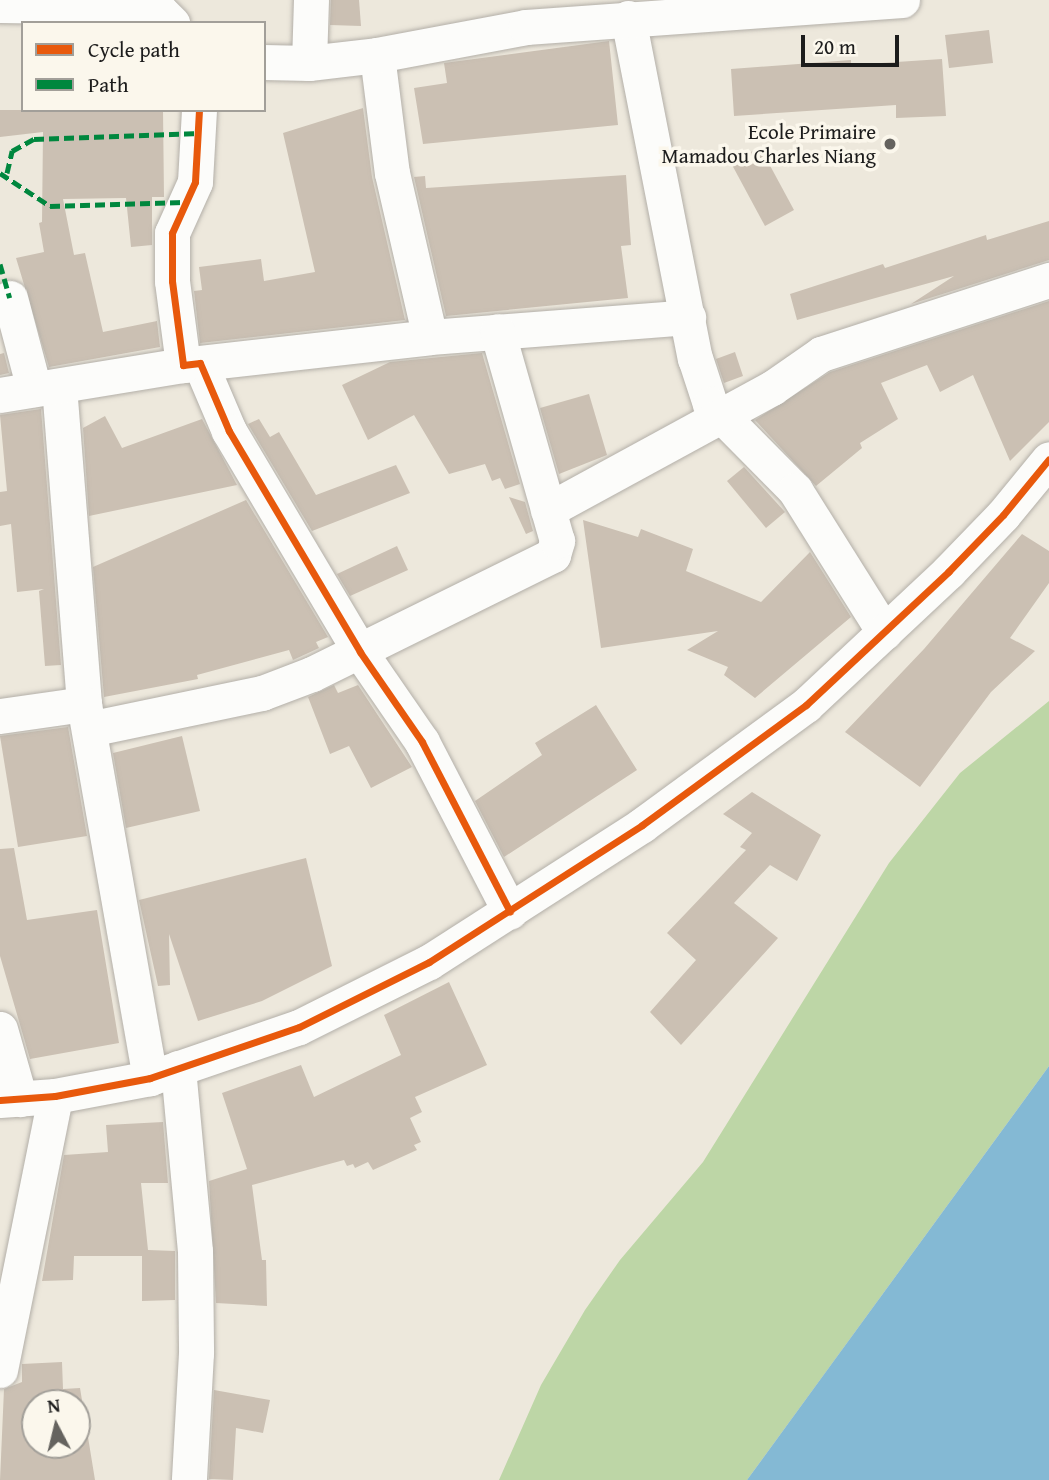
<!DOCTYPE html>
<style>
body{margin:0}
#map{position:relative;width:1049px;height:1480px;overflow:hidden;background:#ede8dc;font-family:"Gentium Book Plus",serif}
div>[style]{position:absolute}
.green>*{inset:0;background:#bdd6a6}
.water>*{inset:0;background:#84b9d4}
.building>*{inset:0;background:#cbc0b3}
.roads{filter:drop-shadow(0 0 2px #b3afa8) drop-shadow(0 0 2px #b3afa8)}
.minor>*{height:35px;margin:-17.5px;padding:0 17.5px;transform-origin:17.5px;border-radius:17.5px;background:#fcfcfa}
.quiet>*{height:5px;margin-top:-2.5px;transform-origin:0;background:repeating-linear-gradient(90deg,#00873e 0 10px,transparent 0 15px)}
.cycleway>*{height:7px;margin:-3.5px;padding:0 3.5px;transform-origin:3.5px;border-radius:3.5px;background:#e8590c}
.dots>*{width:19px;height:19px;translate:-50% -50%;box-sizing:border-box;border:4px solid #fbf7ec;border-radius:50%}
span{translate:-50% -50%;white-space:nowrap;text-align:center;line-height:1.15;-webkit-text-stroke:7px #fbf7ec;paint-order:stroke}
.poi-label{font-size:21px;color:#1c1c1c}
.right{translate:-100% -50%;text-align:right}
.legend{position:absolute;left:21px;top:21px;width:245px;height:91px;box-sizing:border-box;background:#fbf7ec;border:2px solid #a29f99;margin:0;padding:9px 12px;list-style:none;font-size:21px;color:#1c1c1c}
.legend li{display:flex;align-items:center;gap:14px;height:35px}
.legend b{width:35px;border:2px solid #a29f99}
.north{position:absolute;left:21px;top:1389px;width:70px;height:70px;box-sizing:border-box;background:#fbf7ec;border:2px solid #a29f99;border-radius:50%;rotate:353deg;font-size:19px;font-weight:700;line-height:28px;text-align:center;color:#1c1c1c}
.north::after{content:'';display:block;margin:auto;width:24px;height:32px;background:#65635f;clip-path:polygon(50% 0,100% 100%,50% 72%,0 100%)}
.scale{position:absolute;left:801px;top:35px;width:98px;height:32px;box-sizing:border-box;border:4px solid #1c1c1c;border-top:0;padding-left:9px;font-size:21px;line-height:24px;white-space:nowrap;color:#1c1c1c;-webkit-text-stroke:5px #fbf7ec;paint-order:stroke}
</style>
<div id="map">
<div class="green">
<i style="clip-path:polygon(1049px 701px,1049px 1066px,747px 1480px,499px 1480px,541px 1385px,585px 1310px,620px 1260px,703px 1162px,889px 863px,960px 773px)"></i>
</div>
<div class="water">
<i style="clip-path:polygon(1049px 1066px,1049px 1480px,747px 1480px,817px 1384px)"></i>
</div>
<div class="building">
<i style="clip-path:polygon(331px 0,359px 0,361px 26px,330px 25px)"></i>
<i style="clip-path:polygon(989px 30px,993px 63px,949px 68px,945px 35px)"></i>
<i style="clip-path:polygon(609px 41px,618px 125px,423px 144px,414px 88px,447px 83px,444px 63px)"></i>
<i style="clip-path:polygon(942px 59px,946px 116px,896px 118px,896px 105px,734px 116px,731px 69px,851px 60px,851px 65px)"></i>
<i style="clip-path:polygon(363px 108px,372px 177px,405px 320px,200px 343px,194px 291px,202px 290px,199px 267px,261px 259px,264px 281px,315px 272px,283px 133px)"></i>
<i style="clip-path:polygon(0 110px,163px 110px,164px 197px,152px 197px,152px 245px,131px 247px,126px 198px,63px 199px,74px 255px,85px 253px,103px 332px,157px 321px,160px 347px,49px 367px,16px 258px,44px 252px,39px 223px,42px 222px,43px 132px,0 137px)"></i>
<i style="clip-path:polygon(760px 147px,794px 210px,765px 226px,731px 163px)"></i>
<i style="clip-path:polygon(626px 175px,631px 245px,621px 246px,628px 298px,446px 316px,414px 177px,425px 176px,426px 188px)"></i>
<i style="clip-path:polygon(1049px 221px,1049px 260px,911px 304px,954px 276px,797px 320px,790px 294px,883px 264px,885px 268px,986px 235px,987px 240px)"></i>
<i style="clip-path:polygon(1049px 301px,1049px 422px,1010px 461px,973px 375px,940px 392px,927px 365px,881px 383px,898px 419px,860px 443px,862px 448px,816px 486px,755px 420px,830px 372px)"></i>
<i style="clip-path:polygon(735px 352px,743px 376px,724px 383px,716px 359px)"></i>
<i style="clip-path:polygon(4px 353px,9px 373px,0 375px,0 354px)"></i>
<i style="clip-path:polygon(482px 353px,520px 484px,505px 489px,500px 478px,492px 481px,485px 464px,449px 474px,414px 415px,368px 440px,342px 385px,390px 362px)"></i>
<i style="clip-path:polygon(589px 394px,607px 455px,559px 474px,540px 408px)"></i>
<i style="clip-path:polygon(41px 409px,61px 665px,45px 666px,39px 591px,44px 589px,17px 592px,11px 524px,0 526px,0 492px,7px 491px,0 415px)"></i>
<i style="clip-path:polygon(105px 416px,122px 448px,202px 419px,237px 485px,89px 516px,83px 428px)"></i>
<i style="clip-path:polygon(259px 419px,270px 437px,279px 432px,316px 495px,396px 465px,410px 493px,312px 531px,248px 424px)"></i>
<i style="clip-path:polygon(744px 467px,785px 512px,766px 528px,727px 481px)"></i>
<i style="clip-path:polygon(509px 497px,525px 502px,533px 531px,526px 534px)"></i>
<i style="clip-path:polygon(246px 500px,328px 637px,316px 642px,319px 648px,293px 660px,289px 650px,197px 675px,198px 679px,104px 697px,93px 567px)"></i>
<i style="clip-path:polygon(583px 520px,638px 537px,641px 529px,693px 549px,686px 571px,761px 602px,810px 552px,851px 617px,755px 698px,724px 675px,728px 667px,687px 650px,718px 631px,601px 648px)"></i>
<i style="clip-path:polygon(1022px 534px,1049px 551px,1049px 583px,1010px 638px,1035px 651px,991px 692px,920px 787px,845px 732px,924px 649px)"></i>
<i style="clip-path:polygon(397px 546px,408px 570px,350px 596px,337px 574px)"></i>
<i style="clip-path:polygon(334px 685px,338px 693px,358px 685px,412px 767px,371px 788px,349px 746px,330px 754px,308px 697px)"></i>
<i style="clip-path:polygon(596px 705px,637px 770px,504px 857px,475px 801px,542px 755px,535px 743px)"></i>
<i style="clip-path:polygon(68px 727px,87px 836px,18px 847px,0 736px)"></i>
<i style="clip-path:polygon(182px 736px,200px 811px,126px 828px,113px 753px)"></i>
<i style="clip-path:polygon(752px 792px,821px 835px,797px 881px,770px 865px,734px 903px,778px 938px,681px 1045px,650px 1012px,696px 960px,667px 933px,746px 850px,740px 847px,752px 833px,723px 814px)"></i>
<i style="clip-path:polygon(14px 848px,27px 920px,97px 910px,119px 1043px,30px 1059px,0 956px,0 849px)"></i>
<i style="clip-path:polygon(306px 858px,332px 966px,262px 1001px,198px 1021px,169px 934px,170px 985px,158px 986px,139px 900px)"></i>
<i style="clip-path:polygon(449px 982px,487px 1065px,415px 1097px,422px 1112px,410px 1118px,421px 1142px,414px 1145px,417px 1150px,373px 1170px,368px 1162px,355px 1168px,353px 1164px,347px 1166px,344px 1160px,252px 1185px,262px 1260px,266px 1260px,267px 1306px,216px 1303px,209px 1181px,247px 1169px,222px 1093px,301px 1065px,314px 1097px,401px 1055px,384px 1015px)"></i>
<i style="clip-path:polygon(163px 1122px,168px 1183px,141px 1183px,148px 1250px,175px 1251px,175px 1300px,142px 1301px,142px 1256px,74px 1256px,73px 1280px,42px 1281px,64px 1155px,108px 1152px,106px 1125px)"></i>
<i style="clip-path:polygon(evenodd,62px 1362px,63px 1389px,80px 1388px,95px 1480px,0 1480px,4px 1389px,22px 1382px,22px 1364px,62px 1362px,35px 1403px,77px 1403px,77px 1445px,35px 1445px,35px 1403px)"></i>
<i style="clip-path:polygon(214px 1390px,270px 1400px,263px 1433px,236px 1428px,233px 1480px,209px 1479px)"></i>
</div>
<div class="roads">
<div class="minor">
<i style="left:0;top:5px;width:130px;rotate:0.9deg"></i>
<i style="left:130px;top:7px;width:31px;rotate:9deg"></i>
<i style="left:161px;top:12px;width:16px;rotate:45deg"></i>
<i style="left:628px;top:18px;width:347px;rotate:78.9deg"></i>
<i style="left:695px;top:358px;width:48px;rotate:71.9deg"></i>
<i style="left:710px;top:404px;width:121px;rotate:45.3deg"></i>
<i style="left:795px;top:490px;width:168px;rotate:57.9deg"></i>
<i style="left:377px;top:55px;width:119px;rotate:82.8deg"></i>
<i style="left:392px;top:173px;width:168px;rotate:77deg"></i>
<i style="left:264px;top:62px;width:45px;rotate:1.3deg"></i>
<i style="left:309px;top:63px;width:68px;rotate:-6.7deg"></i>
<i style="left:377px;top:55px;width:152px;rotate:-10.6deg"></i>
<i style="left:526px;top:27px;width:377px;rotate:-4.1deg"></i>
<i style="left:309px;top:63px;width:63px;rotate:-88.2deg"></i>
<i style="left:199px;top:110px;width:72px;rotate:93.2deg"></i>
<i style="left:195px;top:182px;width:56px;rotate:114.3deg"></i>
<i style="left:172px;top:233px;width:48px;rotate:90deg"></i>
<i style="left:172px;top:281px;width:85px;rotate:82.5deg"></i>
<i style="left:183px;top:365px;width:17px;rotate:-7deg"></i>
<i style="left:200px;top:363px;width:74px;rotate:66.9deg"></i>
<i style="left:229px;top:431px;width:257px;rotate:59.3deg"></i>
<i style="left:360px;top:652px;width:109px;rotate:55.4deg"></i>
<i style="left:422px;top:742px;width:191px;rotate:62.6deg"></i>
<i style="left:10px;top:298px;width:94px;rotate:75.2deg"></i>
<i style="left:200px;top:363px;width:231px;rotate:-6.4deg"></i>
<i style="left:430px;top:337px;width:259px;rotate:-4.4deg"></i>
<i style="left:59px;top:386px;width:319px;rotate:85.5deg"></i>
<i style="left:84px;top:704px;width:380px;rotate:80deg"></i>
<i style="left:0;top:395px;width:185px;rotate:-9.3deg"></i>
<i style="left:548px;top:510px;width:255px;rotate:-28.6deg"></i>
<i style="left:772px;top:388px;width:60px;rotate:-34.8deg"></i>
<i style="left:821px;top:354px;width:240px;rotate:-18deg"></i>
<i style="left:0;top:716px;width:85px;rotate:-8.1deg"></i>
<i style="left:89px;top:729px;width:177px;rotate:-11.8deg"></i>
<i style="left:262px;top:693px;width:53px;rotate:-20.8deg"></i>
<i style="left:312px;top:674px;width:269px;rotate:-26.3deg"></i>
<i style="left:553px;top:555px;width:15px;rotate:-74deg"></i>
<i style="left:557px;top:541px;width:218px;rotate:-105.9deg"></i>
<i style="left:0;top:1029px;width:73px;rotate:74.1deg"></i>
<i style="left:178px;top:1068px;width:184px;rotate:84.7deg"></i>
<i style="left:195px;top:1251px;width:102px;rotate:89.4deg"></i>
<i style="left:196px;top:1353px;width:127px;rotate:93.2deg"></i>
<i style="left:0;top:1100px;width:55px;rotate:-4.2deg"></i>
<i style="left:55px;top:1096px;width:97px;rotate:-10.7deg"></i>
<i style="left:150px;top:1078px;width:157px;rotate:-18.9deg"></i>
<i style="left:299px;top:1027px;width:145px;rotate:-26.6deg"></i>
<i style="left:429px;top:962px;width:253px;rotate:-32.7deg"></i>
<i style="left:642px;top:825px;width:203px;rotate:-36.2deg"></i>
<i style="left:806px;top:705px;width:195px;rotate:-43.1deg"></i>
<i style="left:948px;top:572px;width:79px;rotate:-46deg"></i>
<i style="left:1003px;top:515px;width:72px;rotate:-50.6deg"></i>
<i style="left:0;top:1370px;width:279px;rotate:-78.6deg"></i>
</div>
</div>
<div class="quiet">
<i style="left:0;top:173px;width:60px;rotate:33.4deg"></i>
<i style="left:50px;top:206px;width:134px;rotate:-1.7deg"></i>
<i style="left:7px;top:173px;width:23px;rotate:-77deg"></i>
<i style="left:12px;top:151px;width:25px;rotate:-29deg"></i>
<i style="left:34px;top:139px;width:166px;rotate:-2.1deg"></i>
<i style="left:0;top:264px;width:35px;rotate:74deg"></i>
</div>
<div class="cycleway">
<i style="left:199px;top:110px;width:72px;rotate:93.2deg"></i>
<i style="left:195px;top:182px;width:56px;rotate:114.3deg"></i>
<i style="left:172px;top:233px;width:48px;rotate:90deg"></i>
<i style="left:172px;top:281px;width:85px;rotate:82.5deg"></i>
<i style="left:183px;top:365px;width:17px;rotate:-7deg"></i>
<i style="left:200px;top:363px;width:74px;rotate:66.9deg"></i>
<i style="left:229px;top:431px;width:257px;rotate:59.3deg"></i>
<i style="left:360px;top:652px;width:109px;rotate:55.4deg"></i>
<i style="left:422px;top:742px;width:191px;rotate:62.6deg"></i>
<i style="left:0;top:1100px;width:55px;rotate:-4.2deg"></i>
<i style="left:55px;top:1096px;width:97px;rotate:-10.7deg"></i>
<i style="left:150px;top:1078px;width:157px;rotate:-18.9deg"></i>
<i style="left:299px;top:1027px;width:145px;rotate:-26.6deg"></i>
<i style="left:429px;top:962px;width:253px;rotate:-32.7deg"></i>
<i style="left:642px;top:825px;width:203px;rotate:-36.2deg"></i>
<i style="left:806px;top:705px;width:195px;rotate:-43.1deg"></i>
<i style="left:948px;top:572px;width:79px;rotate:-46deg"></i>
<i style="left:1003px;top:515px;width:72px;rotate:-50.6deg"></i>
</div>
<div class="dots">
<i style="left:890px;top:144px;background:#65635f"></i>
</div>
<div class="poi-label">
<span class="right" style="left:876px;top:144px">Ecole Primaire<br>Mamadou Charles Niang</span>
</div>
<ul class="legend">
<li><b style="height:9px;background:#e8590c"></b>Cycle path</li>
<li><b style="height:9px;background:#00873e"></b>Path</li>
</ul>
<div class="north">N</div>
<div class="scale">20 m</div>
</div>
